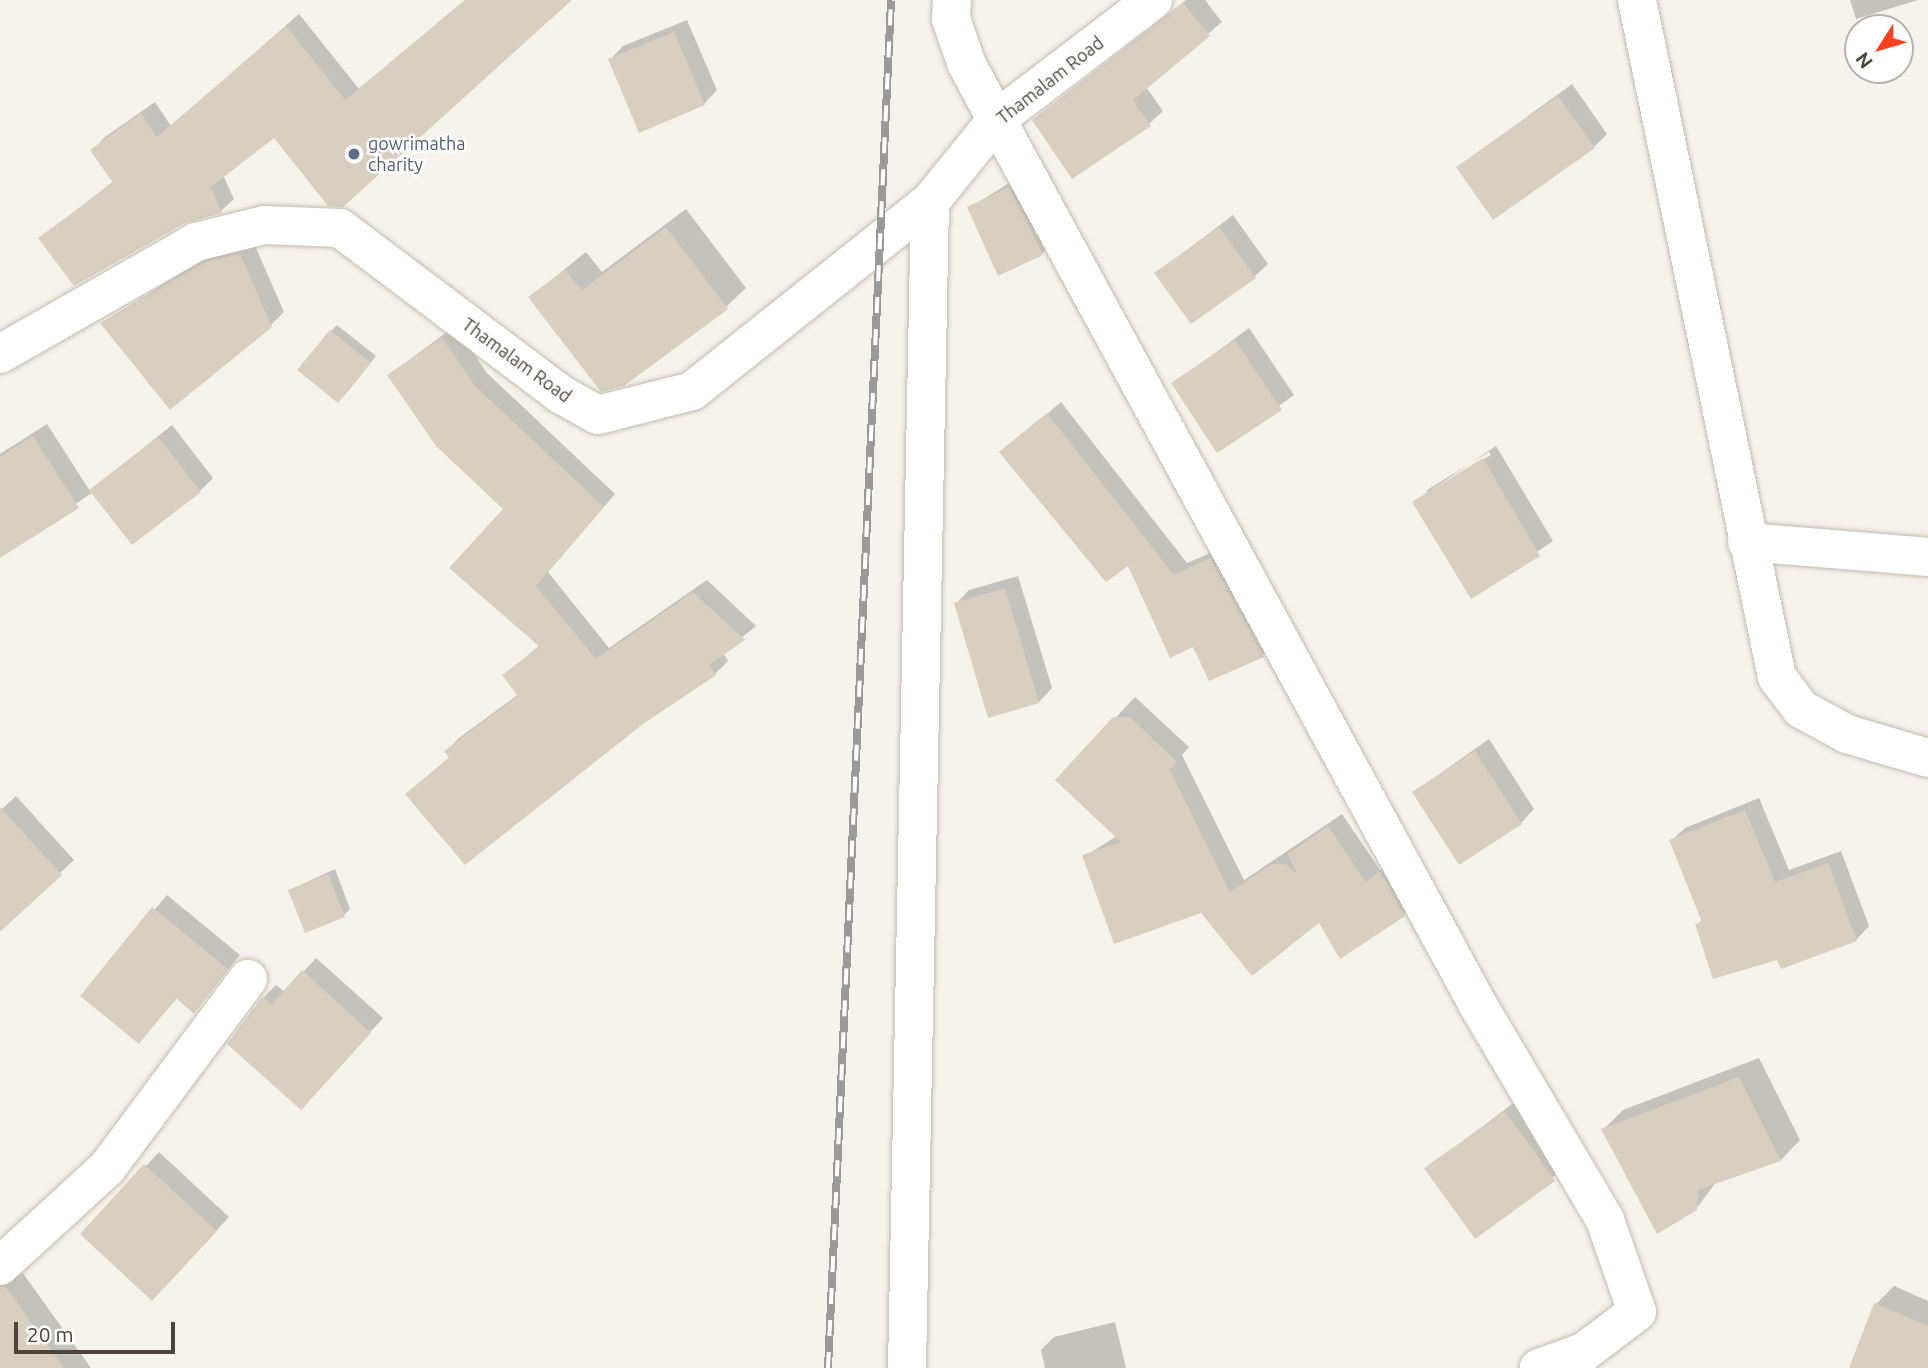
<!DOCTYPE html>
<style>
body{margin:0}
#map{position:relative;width:1928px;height:1368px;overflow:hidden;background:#f6f3ec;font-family:Ubuntu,sans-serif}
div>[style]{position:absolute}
.shadow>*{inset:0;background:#0003}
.building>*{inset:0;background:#d8cfc1}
.roads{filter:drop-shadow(0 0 2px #c2bbae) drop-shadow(0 0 2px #c2bbae)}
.minor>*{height:38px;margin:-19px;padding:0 19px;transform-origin:19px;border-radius:19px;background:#fff}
.tertiary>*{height:38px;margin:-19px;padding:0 19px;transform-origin:19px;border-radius:19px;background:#fff}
.rail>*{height:8px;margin-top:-4px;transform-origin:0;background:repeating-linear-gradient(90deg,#fff 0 16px,#9a9a9a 0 32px);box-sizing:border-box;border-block:2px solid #9a9a9a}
.dots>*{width:19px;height:19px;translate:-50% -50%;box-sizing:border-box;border:4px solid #fff;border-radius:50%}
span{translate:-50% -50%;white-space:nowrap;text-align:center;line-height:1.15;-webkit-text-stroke:5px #fff;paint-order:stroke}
.street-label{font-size:18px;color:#4b4439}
.service-label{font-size:18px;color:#4e5e75}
.left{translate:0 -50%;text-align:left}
.north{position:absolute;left:1844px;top:14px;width:70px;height:70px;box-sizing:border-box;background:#fff;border:2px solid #b7b4b0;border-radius:50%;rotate:233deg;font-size:19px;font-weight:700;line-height:28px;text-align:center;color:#4b4439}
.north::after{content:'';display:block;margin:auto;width:24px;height:32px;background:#fc3f1d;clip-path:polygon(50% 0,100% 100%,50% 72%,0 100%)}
.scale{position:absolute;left:14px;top:1322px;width:161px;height:32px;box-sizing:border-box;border:4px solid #4b4439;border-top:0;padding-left:9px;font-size:21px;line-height:24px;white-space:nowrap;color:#4b4439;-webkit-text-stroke:5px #fff;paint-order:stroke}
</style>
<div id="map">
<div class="shadow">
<i style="clip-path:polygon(465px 0,569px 0,342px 205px,275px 135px,223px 175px,234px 199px,221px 211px,40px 238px,114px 181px,93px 150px,105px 137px,155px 102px,171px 126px,299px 14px,359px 89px)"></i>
<i style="clip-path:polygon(1186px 0,1205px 0,1222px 22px,1146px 87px,1163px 111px,1149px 124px,1034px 120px)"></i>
<i style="clip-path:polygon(1850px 0,1918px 0,1856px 19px)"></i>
<i style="clip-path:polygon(687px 20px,717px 90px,704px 104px,610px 60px,623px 46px)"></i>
<i style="clip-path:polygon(1572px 84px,1607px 134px,1594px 147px,1458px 167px)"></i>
<i style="clip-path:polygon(1022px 175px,1055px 241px,1042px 254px,969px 208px)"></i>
<i style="clip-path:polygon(686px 209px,746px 288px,726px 307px,530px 297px,586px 252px,602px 272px)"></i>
<i style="clip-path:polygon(1233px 215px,1268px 264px,1254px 277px,1157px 273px)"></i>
<i style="clip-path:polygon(253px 241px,284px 312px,270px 326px,103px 322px,219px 250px)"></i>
<i style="clip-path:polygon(337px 325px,376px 356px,345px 395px,331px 331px)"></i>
<i style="clip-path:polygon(455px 326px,487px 373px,615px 494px,548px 572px,609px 648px,707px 580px,756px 626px,723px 653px,728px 661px,715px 674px,407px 794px,451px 756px,447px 751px,459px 738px,519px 694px,504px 675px,540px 645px,506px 509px,389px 375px)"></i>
<i style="clip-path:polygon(1249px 328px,1294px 395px,1218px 450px,1173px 384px)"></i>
<i style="clip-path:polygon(1061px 402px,1187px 563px,1224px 547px,1276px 643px,1263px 655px,1194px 645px,1129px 563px,1002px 452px)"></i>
<i style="clip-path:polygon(47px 424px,90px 491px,172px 425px,213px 478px,200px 491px,93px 492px,2px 555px,0 454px)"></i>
<i style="clip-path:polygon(evenodd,1496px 446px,1553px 541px,1472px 596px,1414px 502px,1496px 446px,1489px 452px,1491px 455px,1427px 494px,1427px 490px,1489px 452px)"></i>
<i style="clip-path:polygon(1018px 576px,1052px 688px,1039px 702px,956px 604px,969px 590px)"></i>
<i style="clip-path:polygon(1135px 697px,1189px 747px,1182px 755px,1244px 880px,1342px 814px,1380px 870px,1394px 859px,1417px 901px,1403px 914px,1320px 920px,1202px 911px,1085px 856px,1117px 836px,1058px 780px)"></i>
<i style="clip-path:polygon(1489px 739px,1534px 809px,1521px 823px,1414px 792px)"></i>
<i style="clip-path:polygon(16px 796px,74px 860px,0 930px,0 811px)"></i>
<i style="clip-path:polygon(1759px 798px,1789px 870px,1841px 851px,1869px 926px,1856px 940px,1778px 958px,1697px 925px,1703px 919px,1671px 841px,1685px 828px)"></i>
<i style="clip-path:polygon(335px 869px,350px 909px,344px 915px,290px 890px)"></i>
<i style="clip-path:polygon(167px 895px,240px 955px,194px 1012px,178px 997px,139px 1042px,82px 995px)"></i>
<i style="clip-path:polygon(316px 958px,383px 1018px,314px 1094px,263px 998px,276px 985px,285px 992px)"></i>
<i style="clip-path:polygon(1759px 1058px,1800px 1140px,1781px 1160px,1716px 1182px,1696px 1209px,1603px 1130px,1623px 1110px)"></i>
<i style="clip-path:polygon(1519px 1099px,1567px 1166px,1476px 1236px,1427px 1168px)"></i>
<i style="clip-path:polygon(159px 1152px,229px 1217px,165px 1286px,83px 1234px)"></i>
<i style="clip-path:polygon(0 1265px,10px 1280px,22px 1272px,91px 1368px,0 1368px)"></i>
<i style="clip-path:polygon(1894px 1286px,1928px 1301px,1928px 1368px,1853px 1368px,1876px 1304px)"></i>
<i style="clip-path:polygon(1115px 1322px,1126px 1368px,1045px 1368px,1041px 1350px,1054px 1337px)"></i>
</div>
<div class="building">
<i style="clip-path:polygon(465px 0,572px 0,343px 207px,328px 206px,274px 138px,211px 187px,222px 213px,185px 223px,74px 286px,38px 238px,113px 183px,90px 150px,141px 113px,157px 137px,286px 26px,345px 100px)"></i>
<i style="clip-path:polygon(1183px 3px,1210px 36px,1133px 100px,1151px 126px,1072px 179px,1032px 120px)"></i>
<i style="clip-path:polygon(674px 32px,705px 105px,639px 133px,608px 59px)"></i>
<i style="clip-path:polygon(1558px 96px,1595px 148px,1493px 220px,1456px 167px)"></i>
<i style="clip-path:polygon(1009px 187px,1043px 255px,998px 276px,967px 207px)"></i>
<i style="clip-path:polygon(666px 227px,728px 309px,624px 386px,601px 392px,528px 297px,565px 270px,582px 290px)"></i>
<i style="clip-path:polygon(1219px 227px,1256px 278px,1191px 324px,1154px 273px)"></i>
<i style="clip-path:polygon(240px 254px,272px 327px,170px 410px,100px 323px,204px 262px)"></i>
<i style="clip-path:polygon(330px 330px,371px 363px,338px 403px,297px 370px)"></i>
<i style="clip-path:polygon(442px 338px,475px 386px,604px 507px,536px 586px,596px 659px,693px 592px,745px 640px,709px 665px,716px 675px,643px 724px,465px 865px,405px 794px,449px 758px,444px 751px,518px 696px,502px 675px,540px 647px,449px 568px,503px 509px,436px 446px,387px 375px)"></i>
<i style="clip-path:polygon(1235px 340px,1282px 410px,1217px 453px,1171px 383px)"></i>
<i style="clip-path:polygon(1047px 413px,1174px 575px,1210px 558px,1264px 657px,1209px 681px,1193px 647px,1170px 658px,1128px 566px,1106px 582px,999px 452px)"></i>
<i style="clip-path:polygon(33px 436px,79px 508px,0 558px,0 457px)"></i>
<i style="clip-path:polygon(158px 437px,201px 492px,132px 545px,89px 490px)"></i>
<i style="clip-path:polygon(1483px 458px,1540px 556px,1471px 599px,1412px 502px)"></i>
<i style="clip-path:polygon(1005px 588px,1039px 703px,988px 718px,954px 603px)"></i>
<i style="clip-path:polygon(1113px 717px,1130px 717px,1177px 762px,1170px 770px,1230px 892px,1272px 864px,1286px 864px,1297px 874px,1288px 854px,1328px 826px,1366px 882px,1380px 871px,1405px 916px,1340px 959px,1319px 923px,1252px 976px,1201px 913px,1114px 944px,1082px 855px,1121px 842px,1055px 780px)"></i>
<i style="clip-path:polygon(1475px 751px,1522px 824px,1459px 865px,1412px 792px)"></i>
<i style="clip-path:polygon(0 807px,62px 875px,0 932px)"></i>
<i style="clip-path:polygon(1745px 810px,1775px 882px,1828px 863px,1857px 941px,1781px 969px,1777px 960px,1713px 979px,1695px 924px,1702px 922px,1669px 840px)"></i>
<i style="clip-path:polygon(328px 874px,345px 917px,305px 933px,288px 890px)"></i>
<i style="clip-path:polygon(152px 907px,228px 969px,194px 1014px,176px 998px,139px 1044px,80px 996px)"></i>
<i style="clip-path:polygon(302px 970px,371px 1033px,301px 1110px,227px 1044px,262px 997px,271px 1005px)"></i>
<i style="clip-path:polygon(1739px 1077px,1781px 1161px,1698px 1190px,1697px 1210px,1657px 1234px,1601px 1129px)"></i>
<i style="clip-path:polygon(1505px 1111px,1555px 1181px,1475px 1239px,1424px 1168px)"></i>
<i style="clip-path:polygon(144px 1164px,217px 1231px,152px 1301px,80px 1234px)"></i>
<i style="clip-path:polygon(0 1287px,6px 1287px,64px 1368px,0 1368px)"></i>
<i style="clip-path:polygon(1874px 1303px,1928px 1326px,1928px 1368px,1849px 1368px)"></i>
</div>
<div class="roads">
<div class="minor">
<i style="left:952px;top:0;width:19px;rotate:93deg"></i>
<i style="left:951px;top:19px;width:49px;rotate:70.8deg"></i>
<i style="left:967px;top:65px;width:1070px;rotate:61.47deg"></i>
<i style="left:1478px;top:1005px;width:250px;rotate:59.4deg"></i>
<i style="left:1605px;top:1220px;width:97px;rotate:70.8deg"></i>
<i style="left:1637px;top:1312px;width:66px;rotate:143deg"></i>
<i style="left:1584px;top:1352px;width:48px;rotate:160.4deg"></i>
<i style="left:1637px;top:0;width:691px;rotate:78.32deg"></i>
<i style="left:1777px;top:677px;width:40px;rotate:53deg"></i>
<i style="left:1801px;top:709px;width:52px;rotate:28.5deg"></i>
<i style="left:1847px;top:734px;width:84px;rotate:16.5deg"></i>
<i style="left:1747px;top:542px;width:182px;rotate:4.7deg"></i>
<i style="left:0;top:1266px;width:145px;rotate:-42.5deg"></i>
<i style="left:107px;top:1168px;width:236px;rotate:-53.3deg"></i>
<i style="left:907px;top:1368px;width:1166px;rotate:-88.87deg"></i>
</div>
<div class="tertiary">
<i style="left:0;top:354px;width:226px;rotate:-29.7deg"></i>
<i style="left:196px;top:242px;width:70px;rotate:-14deg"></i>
<i style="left:264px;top:225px;width:76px;rotate:2.3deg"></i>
<i style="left:340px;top:228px;width:276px;rotate:37deg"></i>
<i style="left:560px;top:394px;width:43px;rotate:28.9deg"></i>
<i style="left:598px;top:415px;width:97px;rotate:-14.3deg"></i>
<i style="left:692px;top:391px;width:304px;rotate:-38.5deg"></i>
<i style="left:930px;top:202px;width:108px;rotate:-51deg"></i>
<i style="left:998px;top:118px;width:195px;rotate:-37.3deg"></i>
</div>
</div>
<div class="rail">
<i style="left:828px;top:1368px;width:1369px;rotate:-87.36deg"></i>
</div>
<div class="dots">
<i style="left:354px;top:154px;background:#5c6f8a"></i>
</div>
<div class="street-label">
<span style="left:1050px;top:80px;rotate:-38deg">Thamalam Road</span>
<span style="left:517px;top:360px;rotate:36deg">Thamalam Road</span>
</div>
<div class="service-label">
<span class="left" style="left:368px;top:154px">gowrimatha<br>charity</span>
</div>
<div class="north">N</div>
<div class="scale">20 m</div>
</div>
